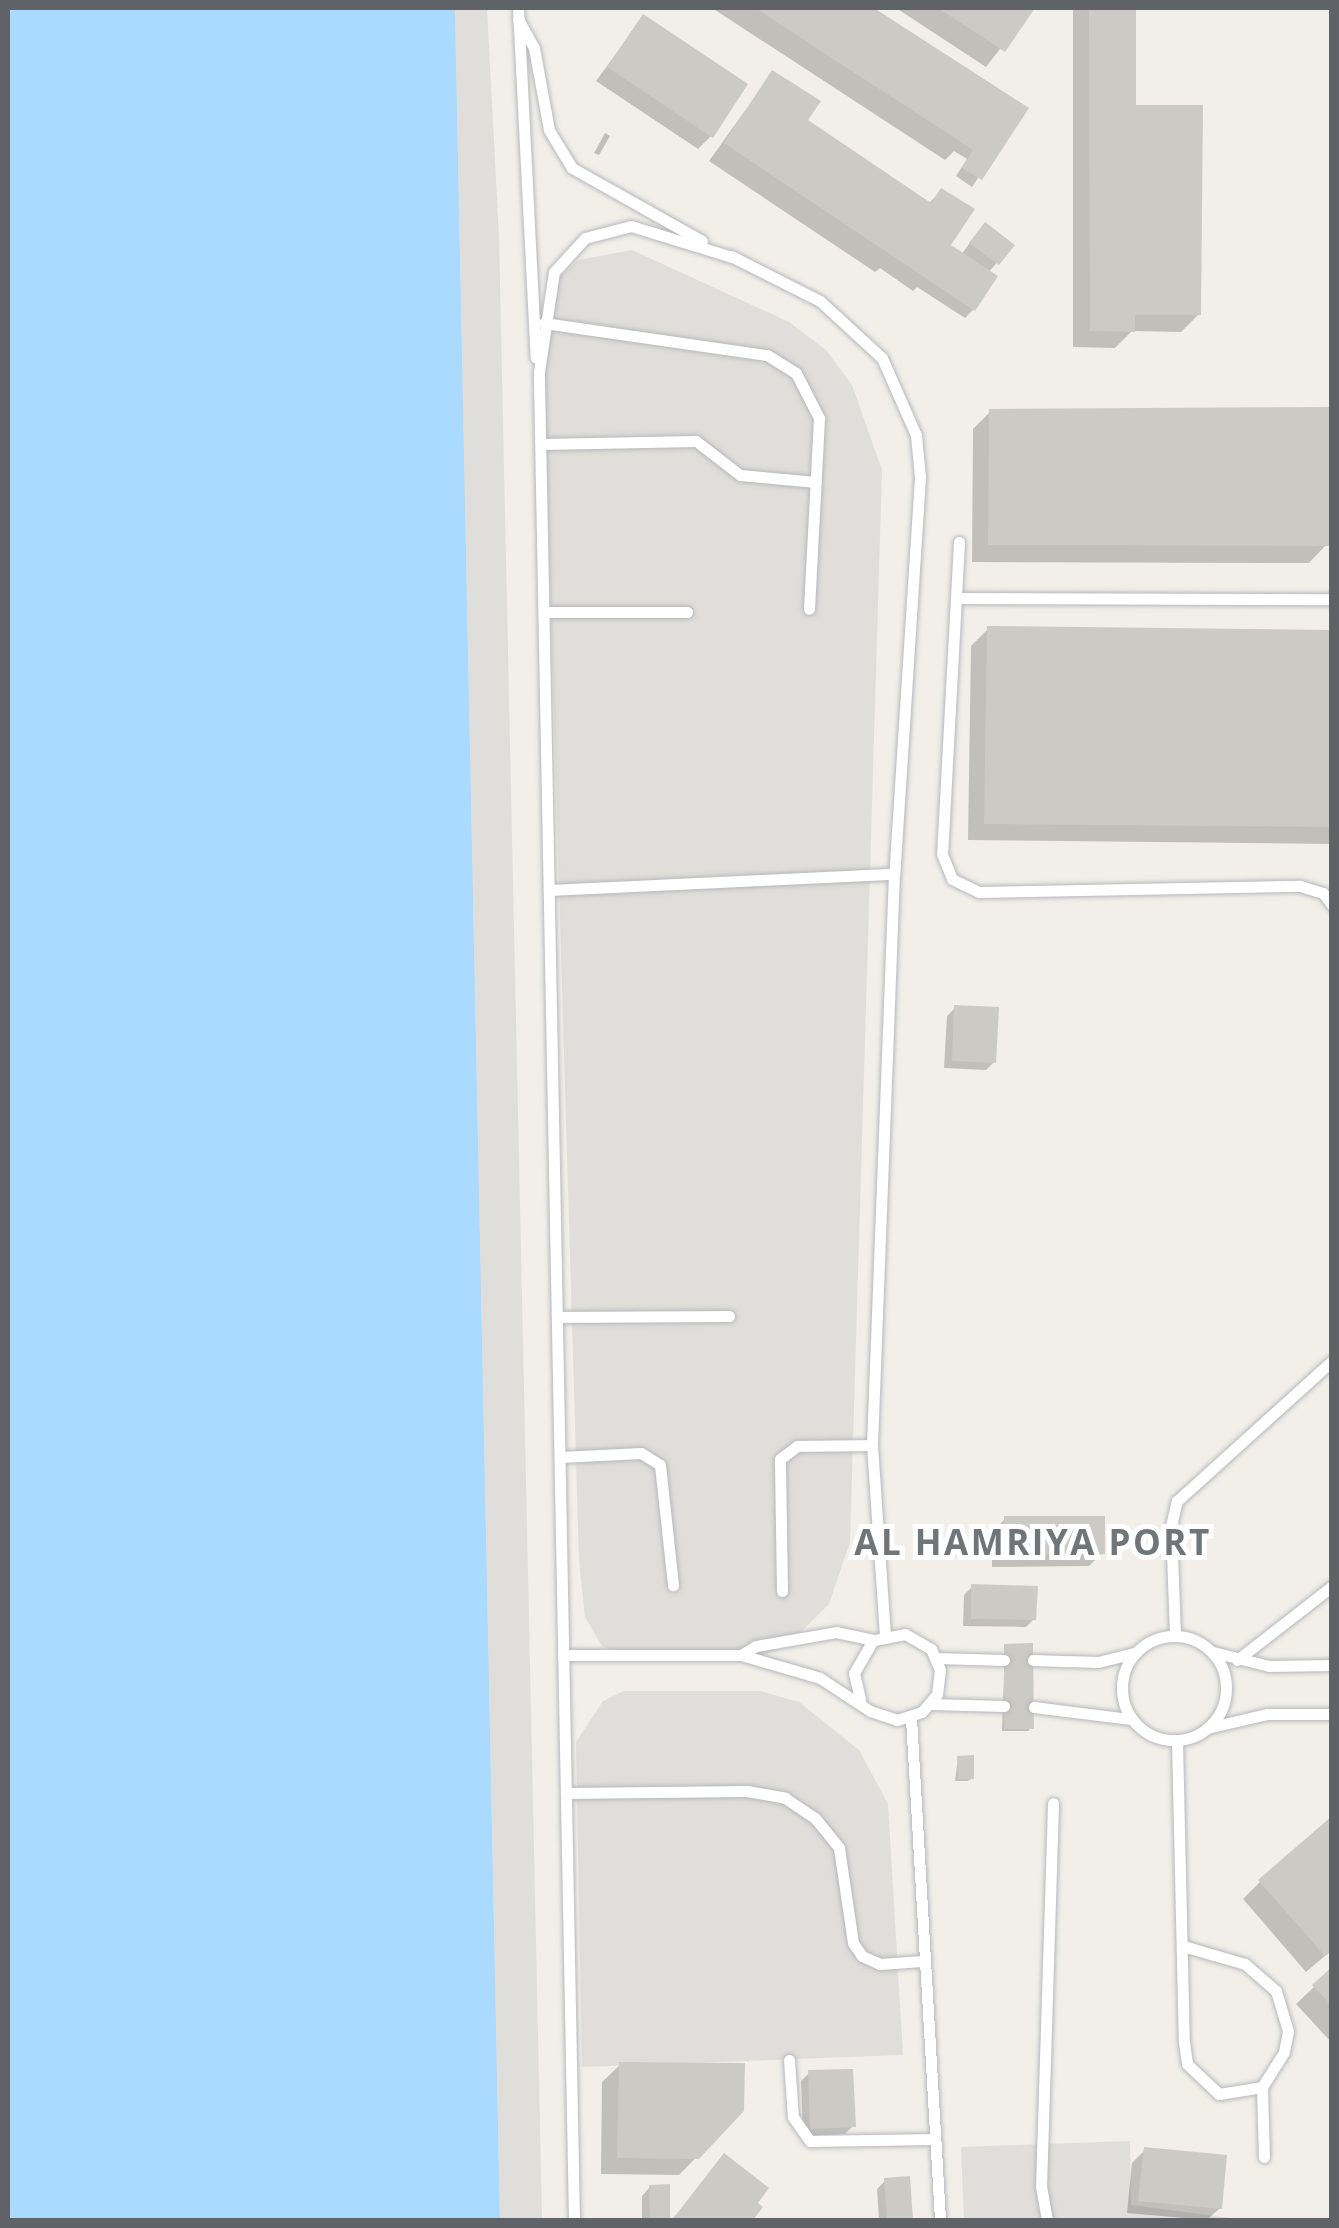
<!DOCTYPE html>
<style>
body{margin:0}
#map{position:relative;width:1339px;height:2228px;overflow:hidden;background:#f1efe8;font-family:"Open Sans",sans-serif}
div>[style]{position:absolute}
.industrial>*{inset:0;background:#e0deda}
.water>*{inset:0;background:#aadaff}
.shadow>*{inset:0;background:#0003}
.building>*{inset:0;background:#cccac5}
.roads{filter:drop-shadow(0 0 2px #b5b8bc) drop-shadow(0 0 2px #b5b8bc)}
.lane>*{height:11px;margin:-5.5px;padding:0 5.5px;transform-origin:5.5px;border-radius:5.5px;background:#fff}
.lane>.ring{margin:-5.5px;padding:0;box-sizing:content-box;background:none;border:11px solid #fff;border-radius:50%}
span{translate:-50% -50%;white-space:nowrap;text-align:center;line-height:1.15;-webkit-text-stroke:10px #fff;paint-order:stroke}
.district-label{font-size:35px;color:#70757a;font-weight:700;letter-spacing:2.5px}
.frame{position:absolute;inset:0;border:10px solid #5f6368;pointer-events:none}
</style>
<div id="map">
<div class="industrial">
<i style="clip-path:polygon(455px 8px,487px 8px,499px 237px,542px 2220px,500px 2220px)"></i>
<i style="clip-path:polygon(632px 250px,789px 322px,826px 350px,852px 385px,882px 470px,850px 1542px,829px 1604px,788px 1645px,763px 1655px,626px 1657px,602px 1646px,585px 1617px,579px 1560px,542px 311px,557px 279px,578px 260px)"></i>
<i style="clip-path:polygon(624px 1691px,760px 1691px,799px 1702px,859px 1750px,888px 1804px,903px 2055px,582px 2067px,576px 1742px,603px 1701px)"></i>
<i style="clip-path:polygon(1130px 2141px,1131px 2205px,1246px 2220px,964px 2220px,961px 2147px)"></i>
</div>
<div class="water">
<i style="clip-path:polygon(8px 8px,455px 8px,500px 2220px,8px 2220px)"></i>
</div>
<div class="shadow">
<i style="clip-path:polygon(712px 8px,869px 8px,1025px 108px,972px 187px,956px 176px,967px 159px,954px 151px,945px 160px)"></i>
<i style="clip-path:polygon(896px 8px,1029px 8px,1031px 9px,986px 67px)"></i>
<i style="clip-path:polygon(1073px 8px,1134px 8px,1134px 108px,1199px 314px,1181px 332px,1132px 331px,1115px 348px,1073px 347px)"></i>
<i style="clip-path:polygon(643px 17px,711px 136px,698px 149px,596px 81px)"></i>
<i style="clip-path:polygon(752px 101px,806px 119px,928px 204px,941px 191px,948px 245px,961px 255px,977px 233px,1012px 245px,988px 273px,995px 277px,973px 310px,965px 318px,917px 287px,913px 291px,880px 268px,875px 272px,709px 161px)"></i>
<i style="clip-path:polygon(605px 133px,610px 136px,599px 155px,594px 153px)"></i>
<i style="clip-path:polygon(990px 412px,1326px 545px,1309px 563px,972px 562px,973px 429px)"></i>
<i style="clip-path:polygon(988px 629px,1332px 632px,1332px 844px,968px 840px,971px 646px)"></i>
<i style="clip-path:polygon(955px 1008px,994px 1062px,986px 1070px,944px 1068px,947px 1016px)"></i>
<i style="clip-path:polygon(1005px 1519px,1102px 1553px,1089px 1566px,992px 1567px,992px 1532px)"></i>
<i style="clip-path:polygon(972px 1587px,1034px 1619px,1026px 1627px,963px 1626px,964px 1595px)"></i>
<i style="clip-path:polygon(1005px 1646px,1031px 1728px,1028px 1731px,1002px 1731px)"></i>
<i style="clip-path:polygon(958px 1758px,972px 1778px,968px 1781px,955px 1781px)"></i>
<i style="clip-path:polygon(1260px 1882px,1332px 1950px,1306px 1972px,1243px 1899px)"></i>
<i style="clip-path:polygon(1332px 1970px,1332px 2043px,1296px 2004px)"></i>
<i style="clip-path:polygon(620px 2065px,742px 2110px,679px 2175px,601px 2174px,602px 2082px)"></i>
<i style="clip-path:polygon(809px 2073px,853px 2126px,845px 2134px,803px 2136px,801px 2081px)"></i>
<i style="clip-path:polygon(1145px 2150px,1220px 2208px,1207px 2220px,1127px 2213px,1132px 2163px)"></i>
<i style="clip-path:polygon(724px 2156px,760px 2207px,750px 2220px,672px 2220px)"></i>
<i style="clip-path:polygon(908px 2179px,911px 2220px,879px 2220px,877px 2189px,885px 2181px)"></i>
<i style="clip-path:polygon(650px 2187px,667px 2187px,668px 2220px,642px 2220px,642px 2196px)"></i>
</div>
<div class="building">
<i style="clip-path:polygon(755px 8px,874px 8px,1029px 108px,982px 180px,962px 168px,973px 150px)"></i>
<i style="clip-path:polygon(938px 8px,1035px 8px,1005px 52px)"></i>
<i style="clip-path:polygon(1089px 8px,1136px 8px,1136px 105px,1203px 105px,1201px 315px,1135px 315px,1135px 332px,1090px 331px)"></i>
<i style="clip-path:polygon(643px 14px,748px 84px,713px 138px,607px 67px)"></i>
<i style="clip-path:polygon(772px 70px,821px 101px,808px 120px,931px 203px,941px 188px,975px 209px,951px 245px,998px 276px,975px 311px,724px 143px)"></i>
<i style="clip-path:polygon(985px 222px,1015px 245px,999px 265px,969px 243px)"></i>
<i style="clip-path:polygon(1332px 407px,1329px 546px,988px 545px,989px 409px)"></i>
<i style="clip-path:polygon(987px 626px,1332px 630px,1332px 827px,984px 824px)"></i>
<i style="clip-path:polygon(954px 1005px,999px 1007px,996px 1063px,952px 1061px)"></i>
<i style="clip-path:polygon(1004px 1516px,1105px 1516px,1105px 1554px,1004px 1555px)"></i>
<i style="clip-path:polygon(971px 1584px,1038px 1586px,1036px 1620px,971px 1619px)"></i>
<i style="clip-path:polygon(1033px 1643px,1034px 1729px,1004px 1729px,1004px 1644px)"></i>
<i style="clip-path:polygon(974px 1755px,974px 1779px,958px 1779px,957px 1756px)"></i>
<i style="clip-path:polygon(1332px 1816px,1332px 1951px,1325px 1956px,1258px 1880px)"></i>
<i style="clip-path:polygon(1332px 1967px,1332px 2006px,1312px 1985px)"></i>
<i style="clip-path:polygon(619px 2062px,745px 2063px,744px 2111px,699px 2159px,617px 2158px)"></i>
<i style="clip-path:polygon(853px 2069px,856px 2127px,810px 2129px,808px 2070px)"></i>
<i style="clip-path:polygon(1144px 2147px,1227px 2155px,1222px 2209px,1138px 2201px)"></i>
<i style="clip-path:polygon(724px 2153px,769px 2188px,758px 2203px,763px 2207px,753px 2220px,672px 2220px)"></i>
<i style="clip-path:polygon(910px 2176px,913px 2220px,887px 2220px,884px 2178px)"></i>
<i style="clip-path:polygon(670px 2184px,670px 2220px,650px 2220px,649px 2185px)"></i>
</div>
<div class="roads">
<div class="lane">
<i style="left:518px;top:8px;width:350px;rotate:87.1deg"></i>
<i style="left:518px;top:19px;width:33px;rotate:61deg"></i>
<i style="left:534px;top:48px;width:83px;rotate:79.6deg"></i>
<i style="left:549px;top:130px;width:44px;rotate:58.8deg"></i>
<i style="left:572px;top:168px;width:149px;rotate:29.3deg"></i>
<i style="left:731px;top:256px;width:100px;rotate:26.8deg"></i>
<i style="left:820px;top:301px;width:84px;rotate:42.6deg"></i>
<i style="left:882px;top:358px;width:84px;rotate:66.2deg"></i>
<i style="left:916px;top:435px;width:42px;rotate:84.6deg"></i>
<i style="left:920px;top:477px;width:398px;rotate:93.7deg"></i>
<i style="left:894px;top:874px;width:571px;rotate:92.21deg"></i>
<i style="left:872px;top:1445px;width:190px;rotate:86.1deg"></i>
<i style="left:544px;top:323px;width:225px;rotate:8.2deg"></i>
<i style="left:767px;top:355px;width:34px;rotate:32deg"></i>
<i style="left:796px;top:373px;width:51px;rotate:62.9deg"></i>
<i style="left:819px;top:418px;width:191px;rotate:93deg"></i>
<i style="left:541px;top:444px;width:155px;rotate:-1.1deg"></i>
<i style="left:696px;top:441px;width:56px;rotate:37.7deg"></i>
<i style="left:740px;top:475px;width:76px;rotate:5.3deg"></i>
<i style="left:959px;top:542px;width:312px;rotate:93.1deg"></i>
<i style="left:942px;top:854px;width:27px;rotate:68deg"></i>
<i style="left:952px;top:879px;width:30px;rotate:26deg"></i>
<i style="left:979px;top:892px;width:321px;rotate:-1.1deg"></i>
<i style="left:1300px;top:886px;width:24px;rotate:17deg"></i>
<i style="left:1323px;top:893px;width:15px;rotate:53deg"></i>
<i style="left:957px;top:598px;width:375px;rotate:0.2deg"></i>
<i style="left:544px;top:612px;width:143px"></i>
<i style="left:549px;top:890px;width:345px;rotate:-2.7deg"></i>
<i style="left:557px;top:1317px;width:172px;rotate:-0.3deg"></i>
<i style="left:560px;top:1457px;width:81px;rotate:-2.8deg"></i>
<i style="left:641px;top:1453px;width:22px;rotate:32deg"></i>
<i style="left:660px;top:1465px;width:121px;rotate:83.8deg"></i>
<i style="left:782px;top:1591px;width:132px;rotate:-90.9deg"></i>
<i style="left:780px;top:1459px;width:21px;rotate:-37deg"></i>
<i style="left:797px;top:1446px;width:75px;rotate:-0.8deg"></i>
<i style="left:1175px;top:1635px;width:109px;rotate:-92.1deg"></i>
<i style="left:1171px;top:1526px;width:26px;rotate:-77deg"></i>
<i style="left:1177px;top:1501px;width:209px;rotate:-42.1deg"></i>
<i class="ring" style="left:1122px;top:1636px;width:93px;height:93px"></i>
<i style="left:1213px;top:1652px;width:58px;rotate:14deg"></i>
<i style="left:1269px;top:1666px;width:63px;rotate:-0.9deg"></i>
<i style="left:563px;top:1655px;width:178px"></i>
<i style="left:741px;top:1655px;width:82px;rotate:16.2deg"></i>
<i style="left:820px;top:1678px;width:60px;rotate:33.4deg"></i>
<i style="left:870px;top:1711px;width:28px;rotate:18deg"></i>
<i style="left:897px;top:1720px;width:26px;rotate:-18deg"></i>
<i style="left:922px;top:1712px;width:23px;rotate:-50deg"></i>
<i style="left:937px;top:1694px;width:24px;rotate:-83deg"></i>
<i style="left:940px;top:1670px;width:23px;rotate:-113deg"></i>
<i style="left:931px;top:1649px;width:30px;rotate:-150deg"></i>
<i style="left:905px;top:1634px;width:33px;rotate:169deg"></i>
<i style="left:873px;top:1640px;width:38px;rotate:120deg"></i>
<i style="left:854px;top:1673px;width:28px;rotate:77deg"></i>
<i style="left:741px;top:1655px;width:17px;rotate:-31deg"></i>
<i style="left:756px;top:1646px;width:81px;rotate:-9.9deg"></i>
<i style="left:836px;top:1632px;width:38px;rotate:12deg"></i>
<i style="left:937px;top:1658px;width:67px;rotate:1.7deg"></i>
<i style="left:1033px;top:1660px;width:65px;rotate:1.8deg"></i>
<i style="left:1098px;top:1662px;width:37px;rotate:-14deg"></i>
<i style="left:1237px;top:1660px;width:120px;rotate:-37.9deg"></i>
<i style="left:931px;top:1704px;width:73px;rotate:1.6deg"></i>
<i style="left:1034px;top:1707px;width:98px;rotate:7.1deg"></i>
<i style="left:911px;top:1718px;width:503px;rotate:86.69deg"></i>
<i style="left:1207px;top:1728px;width:62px;rotate:-13.1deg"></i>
<i style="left:1267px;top:1714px;width:65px"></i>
<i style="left:1177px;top:1741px;width:301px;rotate:88.7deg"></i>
<i style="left:1184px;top:2042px;width:22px;rotate:82deg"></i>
<i style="left:1187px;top:2064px;width:44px;rotate:43.2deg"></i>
<i style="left:1219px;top:2094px;width:44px;rotate:-9.2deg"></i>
<i style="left:1262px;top:2087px;width:41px;rotate:-57.8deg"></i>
<i style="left:1284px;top:2052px;width:21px;rotate:-79deg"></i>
<i style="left:1288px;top:2031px;width:42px;rotate:-106.7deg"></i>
<i style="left:1276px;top:1991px;width:41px;rotate:-138.9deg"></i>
<i style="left:1245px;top:1964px;width:65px;rotate:-163.8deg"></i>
<i style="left:566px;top:1793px;width:181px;rotate:-0.6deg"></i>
<i style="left:747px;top:1791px;width:39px;rotate:10deg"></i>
<i style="left:785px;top:1798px;width:36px;rotate:34deg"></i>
<i style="left:815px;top:1818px;width:38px;rotate:51deg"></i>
<i style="left:839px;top:1848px;width:96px;rotate:81.6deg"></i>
<i style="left:853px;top:1943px;width:16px;rotate:55deg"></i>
<i style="left:862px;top:1956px;width:20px;rotate:24deg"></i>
<i style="left:880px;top:1964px;width:42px;rotate:-4.1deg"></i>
<i style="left:789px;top:2060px;width:57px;rotate:86deg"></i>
<i style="left:793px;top:2117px;width:29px;rotate:55deg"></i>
<i style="left:810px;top:2141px;width:125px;rotate:-0.9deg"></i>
<i style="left:1262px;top:2087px;width:70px;rotate:88.4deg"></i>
<i style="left:574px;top:2220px;width:1848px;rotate:-91.09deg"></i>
<i style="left:539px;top:372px;width:101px;rotate:-81.5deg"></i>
<i style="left:554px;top:272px;width:46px;rotate:-47.6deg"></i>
<i style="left:585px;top:238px;width:48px;rotate:-14.6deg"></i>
<i style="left:631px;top:226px;width:109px;rotate:17.1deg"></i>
<i style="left:1047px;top:2220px;width:34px;rotate:-100deg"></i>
<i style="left:1041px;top:2187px;width:384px;rotate:-88.2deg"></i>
</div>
</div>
<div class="district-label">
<span style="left:1033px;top:1542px">AL HAMRIYA PORT</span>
</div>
<div class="frame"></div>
</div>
